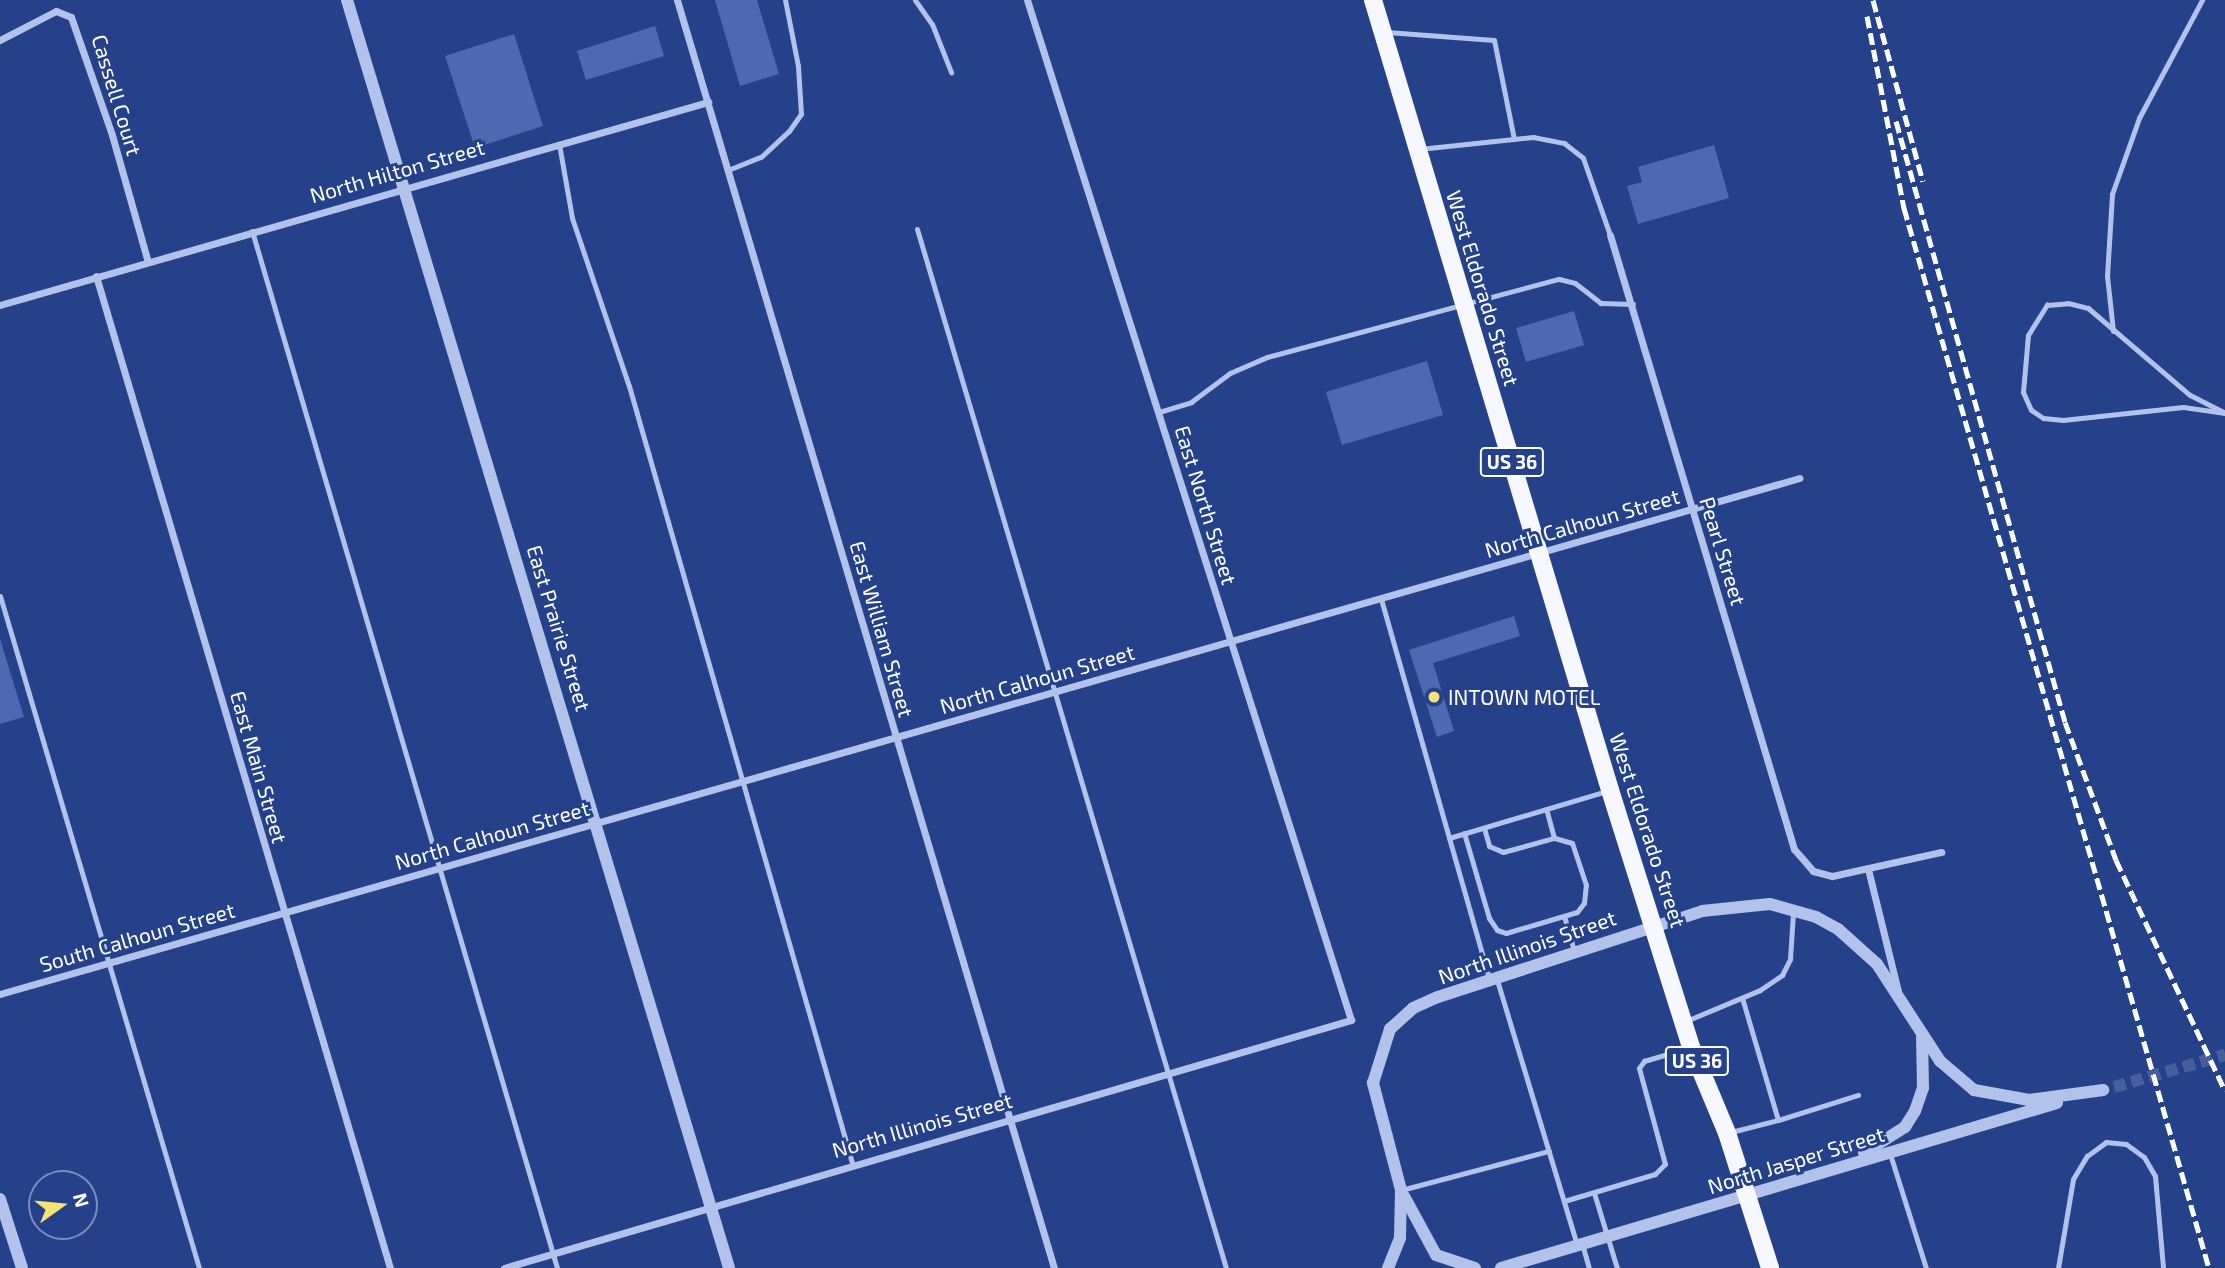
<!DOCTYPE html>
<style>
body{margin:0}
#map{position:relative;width:2225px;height:1268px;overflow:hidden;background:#25418a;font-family:"Exo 2",sans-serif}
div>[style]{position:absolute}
.building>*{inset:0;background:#4d69b2}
.tertiary-tunnel>*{height:12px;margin-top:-6px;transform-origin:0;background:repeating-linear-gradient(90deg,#465e9c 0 12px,transparent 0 18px)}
.service>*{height:5px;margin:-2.5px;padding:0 2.5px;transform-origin:2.5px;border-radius:2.5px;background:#b2c2ea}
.minor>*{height:7px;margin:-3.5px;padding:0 3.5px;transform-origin:3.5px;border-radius:3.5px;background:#b2c2ea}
.tertiary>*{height:12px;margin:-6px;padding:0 6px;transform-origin:6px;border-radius:6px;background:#b2c2ea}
.primary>*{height:18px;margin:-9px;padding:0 9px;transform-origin:9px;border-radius:9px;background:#f6f8fe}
.rail>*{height:5px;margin-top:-2.5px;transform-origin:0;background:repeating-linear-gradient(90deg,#fff 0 12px,transparent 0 17px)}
.dots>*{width:19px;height:19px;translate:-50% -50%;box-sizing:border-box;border:4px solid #25418a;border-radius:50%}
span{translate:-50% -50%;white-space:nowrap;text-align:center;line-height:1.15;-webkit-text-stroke:6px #25418a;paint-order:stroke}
.shield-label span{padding:2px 5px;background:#25418a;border:2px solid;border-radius:5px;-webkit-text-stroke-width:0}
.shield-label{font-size:19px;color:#fff;font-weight:700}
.street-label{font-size:21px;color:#fff}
.poi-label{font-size:21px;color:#fff}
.left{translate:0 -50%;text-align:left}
.north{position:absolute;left:28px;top:1170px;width:70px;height:70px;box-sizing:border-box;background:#25418a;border:2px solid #7c8db9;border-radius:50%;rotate:75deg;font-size:19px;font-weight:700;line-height:28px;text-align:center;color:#fff}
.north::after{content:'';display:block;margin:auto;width:24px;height:32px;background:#f4e476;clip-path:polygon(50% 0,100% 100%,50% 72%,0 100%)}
</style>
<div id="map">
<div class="building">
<i style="clip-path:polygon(715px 0,757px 0,779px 74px,740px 86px)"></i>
<i style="clip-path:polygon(655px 26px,664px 56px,586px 80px,577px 51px)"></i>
<i style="clip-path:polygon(514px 34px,543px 126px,475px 148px,445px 56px)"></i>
<i style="clip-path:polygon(1714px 145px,1729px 198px,1638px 224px,1627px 186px,1642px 182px,1638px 167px)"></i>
<i style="clip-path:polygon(1574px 311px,1584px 345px,1526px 362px,1516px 328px)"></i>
<i style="clip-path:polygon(1427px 361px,1443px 415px,1342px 445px,1326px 392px)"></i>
<i style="clip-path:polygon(1514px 616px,1520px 636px,1433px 663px,1454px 731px,1437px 737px,1409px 650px)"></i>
<i style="clip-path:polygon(0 639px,24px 717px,0 724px)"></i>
</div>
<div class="tertiary-tunnel">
<i style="left:2114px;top:1087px;width:116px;rotate:-16.1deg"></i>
</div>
<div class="service">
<i style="left:915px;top:0;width:29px;rotate:55deg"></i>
<i style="left:932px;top:24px;width:52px;rotate:68.4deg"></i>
<i style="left:1387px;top:32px;width:107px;rotate:4.3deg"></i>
<i style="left:1494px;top:40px;width:101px;rotate:78.6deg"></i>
<i style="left:559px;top:144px;width:75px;rotate:80deg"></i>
<i style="left:572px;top:218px;width:177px;rotate:71.3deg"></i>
<i style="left:629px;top:386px;width:812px;rotate:73.98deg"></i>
<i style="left:1419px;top:149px;width:115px;rotate:-6deg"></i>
<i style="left:1533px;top:137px;width:32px;rotate:11deg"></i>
<i style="left:1564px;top:143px;width:24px;rotate:38deg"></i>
<i style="left:1583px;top:158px;width:82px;rotate:70.7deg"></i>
<i style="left:728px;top:170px;width:35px;rotate:-22deg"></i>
<i style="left:761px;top:157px;width:38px;rotate:-43deg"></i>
<i style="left:789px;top:131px;width:21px;rotate:-55deg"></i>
<i style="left:801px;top:114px;width:48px;rotate:-93.6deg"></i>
<i style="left:798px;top:66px;width:67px;rotate:-101.1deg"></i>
<i style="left:917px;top:229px;width:1084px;rotate:73.44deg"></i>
<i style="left:252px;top:231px;width:1081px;rotate:73.61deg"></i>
<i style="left:2068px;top:303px;width:21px;rotate:14deg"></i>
<i style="left:2088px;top:308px;width:134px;rotate:40.5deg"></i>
<i style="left:2190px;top:395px;width:39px;rotate:27deg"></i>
<i style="left:2225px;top:413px;width:42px;rotate:-171.9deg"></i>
<i style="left:2183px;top:407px;width:121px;rotate:173.8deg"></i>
<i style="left:2063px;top:420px;width:20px;rotate:-174deg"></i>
<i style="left:2043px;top:418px;width:14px;rotate:-146deg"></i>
<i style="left:2031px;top:410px;width:20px;rotate:-114deg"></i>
<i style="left:2023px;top:392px;width:57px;rotate:-85deg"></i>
<i style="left:2028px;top:335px;width:36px;rotate:-58deg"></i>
<i style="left:2047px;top:305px;width:21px;rotate:-5deg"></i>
<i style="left:2113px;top:331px;width:55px;rotate:-96.2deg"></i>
<i style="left:2107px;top:276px;width:82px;rotate:-86.5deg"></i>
<i style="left:2112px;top:194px;width:81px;rotate:-70.4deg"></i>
<i style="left:2139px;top:118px;width:134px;rotate:-61.9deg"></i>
<i style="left:1159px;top:412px;width:34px;rotate:-17deg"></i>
<i style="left:1191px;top:402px;width:49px;rotate:-36.6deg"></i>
<i style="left:1230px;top:373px;width:40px;rotate:-23.4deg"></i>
<i style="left:1267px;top:357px;width:302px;rotate:-15deg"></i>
<i style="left:1559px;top:279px;width:16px;rotate:14deg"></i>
<i style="left:1575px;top:283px;width:33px;rotate:38deg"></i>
<i style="left:1601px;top:303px;width:32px;rotate:2deg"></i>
<i style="left:0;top:596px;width:701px;rotate:73.5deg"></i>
<i style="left:1381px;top:599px;width:395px;rotate:74.1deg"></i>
<i style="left:1484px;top:828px;width:19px;rotate:74deg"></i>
<i style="left:1489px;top:846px;width:15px;rotate:23deg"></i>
<i style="left:1503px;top:852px;width:53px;rotate:-15.4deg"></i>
<i style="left:1554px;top:838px;width:30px;rotate:-105deg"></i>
<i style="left:1464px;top:833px;width:89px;rotate:73.6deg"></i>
<i style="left:1489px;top:918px;width:14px;rotate:56deg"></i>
<i style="left:1497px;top:930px;width:9px;rotate:18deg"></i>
<i style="left:1506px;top:933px;width:74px;rotate:-16.5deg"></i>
<i style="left:1577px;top:912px;width:11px;rotate:-52deg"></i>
<i style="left:1584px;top:903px;width:18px;rotate:-84deg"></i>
<i style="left:1586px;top:885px;width:44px;rotate:-108.4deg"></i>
<i style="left:1572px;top:843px;width:19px;rotate:-164deg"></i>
<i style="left:1449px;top:838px;width:165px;rotate:-16.6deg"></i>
<i style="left:1564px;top:916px;width:36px;rotate:74deg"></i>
<i style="left:1497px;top:980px;width:277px;rotate:73.2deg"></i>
<i style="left:1686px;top:1021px;width:80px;rotate:-22.7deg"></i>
<i style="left:1760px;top:990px;width:27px;rotate:-34deg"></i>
<i style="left:1782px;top:975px;width:18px;rotate:-63deg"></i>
<i style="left:1790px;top:959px;width:47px;rotate:-86.3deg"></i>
<i style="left:1778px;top:1120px;width:84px;rotate:-17.4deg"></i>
<i style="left:1731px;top:1132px;width:49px;rotate:-14.3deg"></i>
<i style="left:1778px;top:1120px;width:127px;rotate:-106.4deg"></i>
<i style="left:1890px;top:1154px;width:120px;rotate:72.5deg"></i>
<i style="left:1401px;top:1190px;width:153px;rotate:-14.8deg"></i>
<i style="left:1594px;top:1193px;width:78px;rotate:73deg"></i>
<i style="left:1564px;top:1201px;width:95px;rotate:-16.5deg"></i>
<i style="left:1655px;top:1174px;width:14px;rotate:-45deg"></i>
<i style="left:1665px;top:1164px;width:99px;rotate:-105.2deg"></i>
<i style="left:1639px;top:1068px;width:9px;rotate:-54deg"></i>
<i style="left:1644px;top:1061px;width:46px;rotate:-16.5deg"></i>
<i style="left:1582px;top:1244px;width:25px;rotate:74deg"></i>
<i style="left:2058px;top:1268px;width:90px;rotate:-80.4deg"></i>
<i style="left:2073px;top:1179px;width:27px;rotate:-59deg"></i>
<i style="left:2087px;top:1156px;width:24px;rotate:-36deg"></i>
<i style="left:2106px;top:1142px;width:20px;rotate:6deg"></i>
<i style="left:2126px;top:1144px;width:22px;rotate:36deg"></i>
<i style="left:2144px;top:1157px;width:22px;rotate:60deg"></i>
<i style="left:2155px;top:1176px;width:92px;rotate:85deg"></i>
</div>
<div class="minor">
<i style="left:677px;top:0;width:1323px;rotate:73.44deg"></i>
<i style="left:0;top:40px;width:63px;rotate:-27.4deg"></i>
<i style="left:56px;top:11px;width:16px;rotate:22deg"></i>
<i style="left:71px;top:17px;width:125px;rotate:70.8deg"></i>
<i style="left:112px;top:135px;width:132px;rotate:74.2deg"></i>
<i style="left:1610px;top:235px;width:641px;rotate:73.32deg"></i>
<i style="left:1794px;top:849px;width:29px;rotate:49deg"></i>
<i style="left:1813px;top:871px;width:20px;rotate:15deg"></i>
<i style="left:1832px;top:876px;width:112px;rotate:-12.4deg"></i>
<i style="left:96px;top:276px;width:1035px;rotate:73.49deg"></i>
<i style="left:0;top:305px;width:737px;rotate:-16deg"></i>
<i style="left:1868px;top:869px;width:126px;rotate:76.2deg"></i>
<i style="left:0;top:994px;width:1872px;rotate:-16deg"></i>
<i style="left:504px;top:1268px;width:883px;rotate:-16.32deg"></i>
<i style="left:1351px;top:1020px;width:1070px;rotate:-107.62deg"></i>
</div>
<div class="tertiary">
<i style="left:347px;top:0;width:1324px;rotate:73.23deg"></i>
<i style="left:1864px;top:1153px;width:49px;rotate:-32.4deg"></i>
<i style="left:1905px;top:1127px;width:19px;rotate:-58deg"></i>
<i style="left:1915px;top:1111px;width:24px;rotate:-71deg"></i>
<i style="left:1923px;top:1088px;width:51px;rotate:-91.1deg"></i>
<i style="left:1404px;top:1196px;width:67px;rotate:61.5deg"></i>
<i style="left:1436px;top:1255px;width:41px;rotate:18.4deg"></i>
<i style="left:0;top:1199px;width:72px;rotate:72.3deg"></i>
<i style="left:1388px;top:1268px;width:32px;rotate:-68deg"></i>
<i style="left:1400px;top:1238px;width:48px;rotate:-88.8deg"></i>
<i style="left:1401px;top:1190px;width:111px;rotate:-104.7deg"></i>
<i style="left:1373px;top:1083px;width:57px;rotate:-72.5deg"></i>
<i style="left:1390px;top:1029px;width:31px;rotate:-42deg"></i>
<i style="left:1413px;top:1008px;width:27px;rotate:-24deg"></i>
<i style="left:1438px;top:997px;width:278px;rotate:-18deg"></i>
<i style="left:1702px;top:911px;width:68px;rotate:-5.9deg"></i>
<i style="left:1770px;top:904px;width:48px;rotate:15.8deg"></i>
<i style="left:1816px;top:917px;width:25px;rotate:29deg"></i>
<i style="left:1838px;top:929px;width:52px;rotate:41.9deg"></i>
<i style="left:1877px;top:964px;width:116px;rotate:57deg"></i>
<i style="left:1940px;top:1061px;width:45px;rotate:40.5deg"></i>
<i style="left:1974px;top:1090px;width:56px;rotate:10.3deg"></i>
<i style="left:2029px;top:1100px;width:75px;rotate:-7.7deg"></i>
<i style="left:1501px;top:1268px;width:580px;rotate:-16.53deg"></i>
</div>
<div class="primary">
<i style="left:1373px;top:0;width:825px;rotate:73.3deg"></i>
<i style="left:1610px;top:790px;width:269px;rotate:72.5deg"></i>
<i style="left:1691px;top:1047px;width:93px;rotate:67.3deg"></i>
<i style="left:1727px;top:1133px;width:142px;rotate:72.3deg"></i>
</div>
<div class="rail">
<i style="left:1873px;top:0;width:188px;rotate:74.6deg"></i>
<i style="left:1867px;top:16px;width:196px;rotate:79.1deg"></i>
<i style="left:1904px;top:208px;width:1103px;rotate:73.95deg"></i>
<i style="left:1896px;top:121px;width:624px;rotate:74.29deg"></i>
<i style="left:2065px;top:722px;width:147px;rotate:69.7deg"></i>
<i style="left:2116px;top:860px;width:255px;rotate:64.7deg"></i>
</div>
<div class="dots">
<i style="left:1434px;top:697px;background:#f4e476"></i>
</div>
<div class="shield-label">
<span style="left:1512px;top:462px">US 36</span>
<span style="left:1697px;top:1061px">US 36</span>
</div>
<div class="street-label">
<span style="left:117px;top:95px;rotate:73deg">Cassell Court</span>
<span style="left:397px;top:171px;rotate:-16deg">North Hilton Street</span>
<span style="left:1483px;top:288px;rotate:73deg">West Eldorado Street</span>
<span style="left:1206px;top:505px;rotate:73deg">East North Street</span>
<span style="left:1582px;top:523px;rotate:-16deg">North Calhoun Street</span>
<span style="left:1723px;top:551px;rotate:73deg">Pearl Street</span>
<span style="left:559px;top:628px;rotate:73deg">East Prairie Street</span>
<span style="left:882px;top:629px;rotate:74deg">East William Street</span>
<span style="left:1037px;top:679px;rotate:-16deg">North Calhoun Street</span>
<span style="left:259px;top:767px;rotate:74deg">East Main Street</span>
<span style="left:1648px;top:830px;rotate:72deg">West Eldorado Street</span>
<span style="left:492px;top:835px;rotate:-16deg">North Calhoun Street</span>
<span style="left:137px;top:937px;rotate:-16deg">South Calhoun Street</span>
<span style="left:1527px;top:947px;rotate:-19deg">North Illinois Street</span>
<span style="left:922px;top:1125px;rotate:-16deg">North Illinois Street</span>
<span style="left:1796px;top:1160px;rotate:-17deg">North Jasper Street</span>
</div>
<div class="poi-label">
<span class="left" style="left:1448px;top:697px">INTOWN MOTEL</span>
</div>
<div class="north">N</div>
</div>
